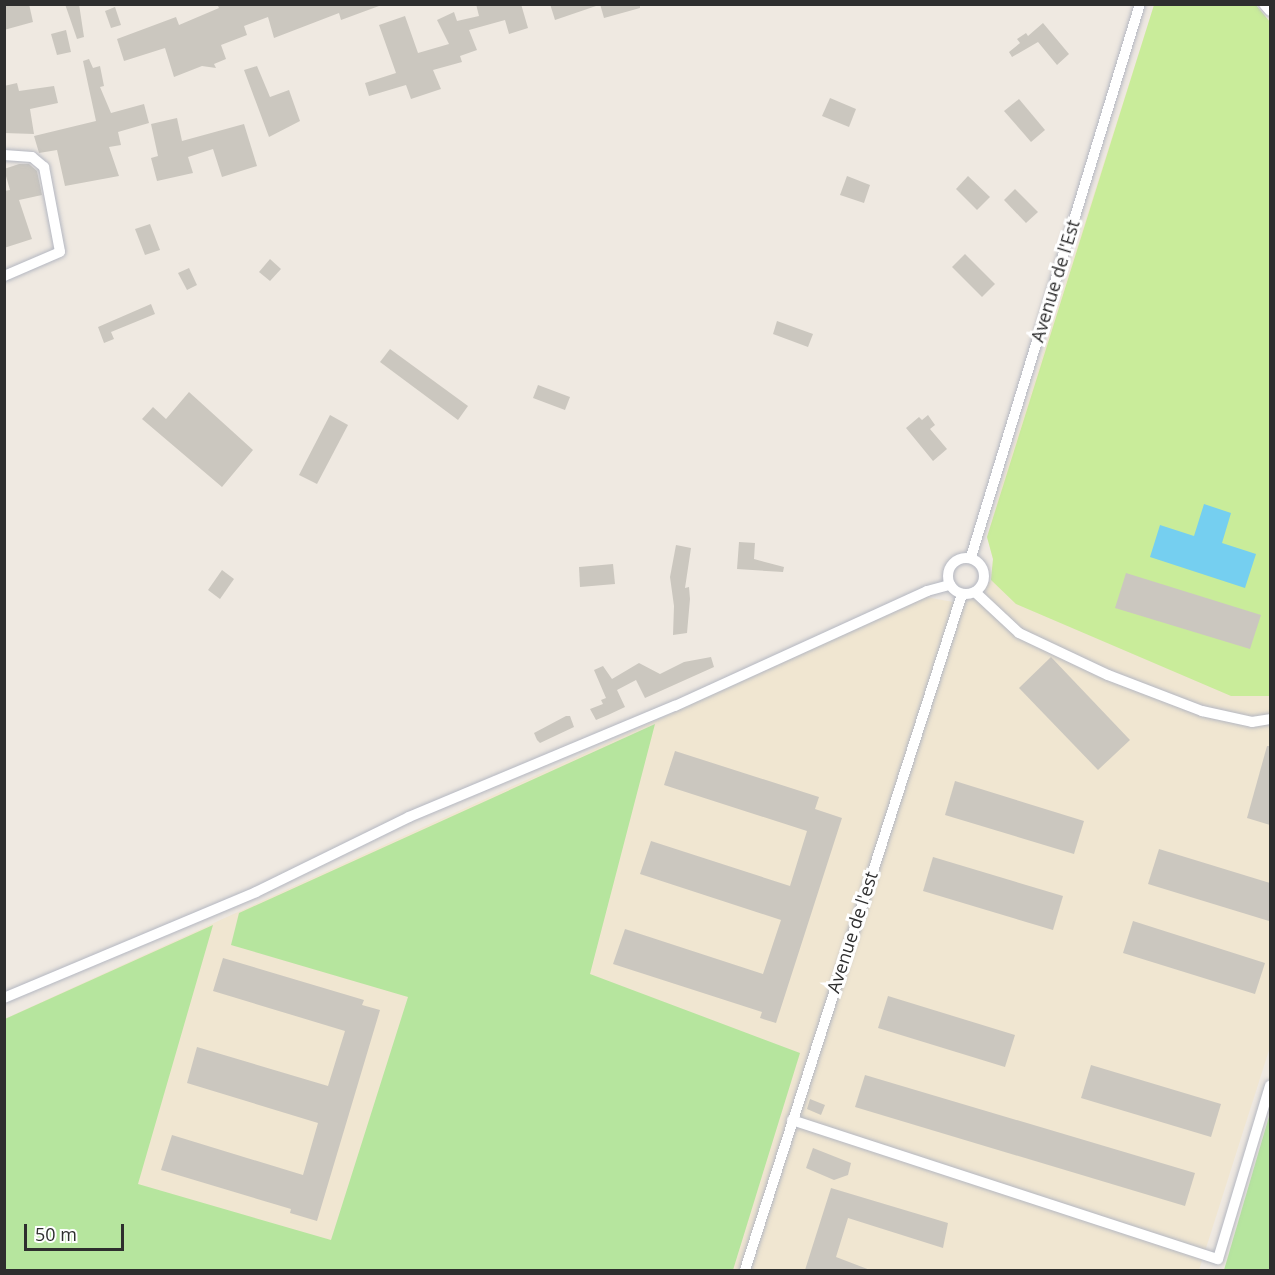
<!DOCTYPE html>
<style>
body{margin:0}
#map{position:relative;width:1275px;height:1275px;overflow:hidden;background:#efe9e1;font-family:"Open Sans",sans-serif}
div>[style]{position:absolute}
.education>*{inset:0;background:#f0e6d1}
.green>*{inset:0;background:#b6e59e}
.pitch>*{inset:0;background:#c9ec9a}
.water>*{inset:0;background:#75cff0}
.building>*{inset:0;background:#cbc7bf}
.roads{filter:drop-shadow(0 0 2px #b4b7c1) drop-shadow(0 0 2px #b4b7c1)}
.minor>*{height:10px;margin:-5px;padding:0 5px;transform-origin:5px;border-radius:5px;background:#fff}
.minor>.ring{margin:-5px;padding:0;box-sizing:content-box;background:none;border:10px solid #fff;border-radius:50%}
span{translate:-50% -50%;white-space:nowrap;text-align:center;line-height:1.15;-webkit-text-stroke:6px #fff;paint-order:stroke}
.street-label{font-size:18px;color:#2e2e2e}
.frame{position:absolute;inset:0;border:6px solid #2e2e2e;pointer-events:none}
.scale{position:absolute;left:24px;top:1224px;width:100px;height:27px;box-sizing:border-box;border:3px solid #2e2e2e;border-top:0;padding-left:8px;font-size:18px;line-height:21px;white-space:nowrap;color:#2e2e2e;-webkit-text-stroke:4px #fff;paint-order:stroke}
</style>
<div id="map">
<div class="education">
<i style="clip-path:polygon(1154px 5px,1256px 5px,1270px 22px,1270px 1047px,1199px 1270px,5px 1270px,4px 1019px,926px 597px,953px 602px,979px 594px,991px 580px,993px 559px,987px 537px,1005px 473px)"></i>
</div>
<div class="green">
<i style="clip-path:polygon(655px 724px,590px 974px,800px 1053px,733px 1270px,5px 1270px,5px 1019px,213px 925px,138px 1184px,331px 1240px,408px 997px,231px 945px,239px 913px)"></i>
<i style="clip-path:polygon(1270px 1113px,1270px 1270px,1224px 1270px)"></i>
</div>
<div class="pitch">
<i style="clip-path:polygon(1154px 5px,1256px 5px,1270px 22px,1270px 696px,1231px 696px,1016px 604px,991px 580px,993px 559px,987px 537px)"></i>
</div>
<div class="water">
<i style="clip-path:polygon(1204px 504px,1231px 513px,1222px 543px,1256px 554px,1245px 588px,1150px 557px,1160px 525px,1194px 536px)"></i>
</div>
<div class="building">
<i style="clip-path:polygon(4px 4px,29px 4px,33px 22px,4px 30px)"></i>
<i style="clip-path:polygon(65px 4px,79px 4px,84px 37px,77px 39px)"></i>
<i style="clip-path:polygon(217px 4px,379px 4px,379px 6px,341px 20px,339px 13px,274px 38px,268px 17px,244px 26px,247px 35px,221px 45px,226px 59px,214px 64px,216px 68px,202px 66px,174px 77px,165px 48px,124px 61px,117px 39px,176px 17px,179px 25px,219px 8px)"></i>
<i style="clip-path:polygon(476px 4px,521px 4px,528px 28px,509px 34px,505px 20px,469px 30px,477px 50px,460px 56px,462px 62px,433px 70px,441px 89px,411px 99px,406px 85px,369px 96px,365px 83px,396px 73px,379px 25px,405px 16px,418px 53px,449px 44px,437px 20px,454px 12px,457px 21px,479px 16px)"></i>
<i style="clip-path:polygon(550px 4px,596px 4px,596px 6px,555px 20px)"></i>
<i style="clip-path:polygon(600px 4px,640px 4px,640px 8px,604px 18px)"></i>
<i style="clip-path:polygon(115px 7px,121px 25px,111px 28px,105px 11px)"></i>
<i style="clip-path:polygon(1043px 23px,1069px 54px,1057px 65px,1038px 42px,1012px 57px,1009px 52px,1020px 43px,1017px 39px,1026px 33px,1028px 36px)"></i>
<i style="clip-path:polygon(66px 30px,71px 52px,57px 55px,51px 34px)"></i>
<i style="clip-path:polygon(89px 59px,93px 68px,100px 66px,104px 86px,100px 87px,111px 113px,144px 104px,149px 123px,118px 132px,121px 145px,109px 147px,119px 176px,65px 186px,57px 150px,39px 153px,34px 136px,96px 121px,83px 61px)"></i>
<i style="clip-path:polygon(257px 66px,270px 97px,289px 90px,300px 121px,269px 137px,244px 70px)"></i>
<i style="clip-path:polygon(17px 83px,19px 91px,54px 86px,58px 103px,30px 109px,34px 134px,4px 133px,4px 86px)"></i>
<i style="clip-path:polygon(830px 98px,856px 109px,849px 127px,822px 116px)"></i>
<i style="clip-path:polygon(1019px 99px,1045px 130px,1031px 142px,1004px 111px)"></i>
<i style="clip-path:polygon(177px 118px,182px 141px,244px 124px,257px 166px,222px 177px,213px 149px,188px 157px,193px 173px,157px 181px,151px 158px,158px 156px,151px 124px)"></i>
<i style="clip-path:polygon(19px 164px,29px 164px,37px 171px,42px 195px,19px 200px,32px 239px,4px 248px,4px 191px,10px 190px,4px 169px)"></i>
<i style="clip-path:polygon(847px 176px,870px 185px,864px 203px,840px 195px)"></i>
<i style="clip-path:polygon(968px 176px,990px 197px,977px 210px,956px 189px)"></i>
<i style="clip-path:polygon(1015px 189px,1038px 212px,1026px 223px,1004px 200px)"></i>
<i style="clip-path:polygon(150px 224px,160px 250px,145px 255px,135px 229px)"></i>
<i style="clip-path:polygon(965px 254px,995px 284px,982px 297px,952px 267px)"></i>
<i style="clip-path:polygon(270px 259px,281px 269px,270px 281px,259px 272px)"></i>
<i style="clip-path:polygon(189px 268px,197px 285px,187px 290px,178px 273px)"></i>
<i style="clip-path:polygon(151px 304px,155px 314px,111px 332px,114px 339px,104px 343px,98px 327px)"></i>
<i style="clip-path:polygon(777px 321px,813px 334px,808px 347px,773px 334px)"></i>
<i style="clip-path:polygon(390px 349px,468px 406px,458px 420px,380px 362px)"></i>
<i style="clip-path:polygon(538px 385px,570px 397px,565px 410px,533px 398px)"></i>
<i style="clip-path:polygon(189px 392px,253px 450px,222px 487px,142px 419px,153px 407px,166px 419px)"></i>
<i style="clip-path:polygon(330px 415px,348px 425px,317px 484px,299px 475px)"></i>
<i style="clip-path:polygon(928px 415px,935px 425px,930px 429px,947px 449px,933px 461px,906px 428px,919px 417px,922px 420px)"></i>
<i style="clip-path:polygon(739px 542px,755px 543px,754px 559px,784px 567px,783px 572px,737px 569px)"></i>
<i style="clip-path:polygon(676px 545px,691px 548px,685px 588px,689px 587px,690px 599px,687px 633px,673px 635px,674px 606px,670px 577px)"></i>
<i style="clip-path:polygon(613px 564px,615px 584px,580px 587px,579px 567px)"></i>
<i style="clip-path:polygon(222px 570px,234px 579px,220px 599px,208px 590px)"></i>
<i style="clip-path:polygon(1126px 573px,1261px 615px,1250px 649px,1115px 608px)"></i>
<i style="clip-path:polygon(711px 657px,714px 667px,645px 698px,636px 680px,617px 690px,625px 707px,608px 715px,596px 720px,590px 709px,603px 704px,601px 700px,606px 698px,594px 670px,603px 666px,612px 679px,639px 663px,660px 674px,684px 662px)"></i>
<i style="clip-path:polygon(1051px 657px,1130px 740px,1098px 770px,1019px 688px)"></i>
<i style="clip-path:polygon(566px 716px,570px 716px,574px 727px,540px 743px,537px 740px,534px 733px)"></i>
<i style="clip-path:polygon(1267px 746px,1270px 746px,1270px 825px,1247px 818px)"></i>
<i style="clip-path:polygon(675px 751px,819px 797px,815px 809px,842px 818px,776px 1023px,760px 1018px,762px 1012px,613px 964px,625px 929px,763px 974px,781px 920px,640px 874px,651px 841px,790px 886px,807px 831px,664px 785px)"></i>
<i style="clip-path:polygon(955px 781px,1084px 821px,1074px 854px,945px 815px)"></i>
<i style="clip-path:polygon(1159px 849px,1270px 883px,1269px 921px,1148px 884px)"></i>
<i style="clip-path:polygon(933px 857px,1063px 896px,1053px 930px,923px 891px)"></i>
<i style="clip-path:polygon(1133px 921px,1265px 963px,1255px 994px,1123px 953px)"></i>
<i style="clip-path:polygon(223px 958px,364px 1000px,362px 1005px,380px 1010px,317px 1221px,290px 1213px,291px 1209px,161px 1170px,172px 1135px,303px 1175px,318px 1123px,187px 1083px,197px 1047px,328px 1086px,345px 1031px,213px 991px)"></i>
<i style="clip-path:polygon(888px 996px,1015px 1035px,1005px 1067px,878px 1028px)"></i>
<i style="clip-path:polygon(1091px 1065px,1221px 1104px,1211px 1137px,1081px 1098px)"></i>
<i style="clip-path:polygon(865px 1075px,1195px 1173px,1185px 1206px,855px 1107px)"></i>
<i style="clip-path:polygon(810px 1099px,825px 1105px,821px 1115px,807px 1109px)"></i>
<i style="clip-path:polygon(813px 1148px,851px 1163px,848px 1175px,834px 1180px,806px 1168px)"></i>
<i style="clip-path:polygon(831px 1188px,948px 1223px,943px 1248px,848px 1218px,836px 1257px,870px 1270px,805px 1270px)"></i>
</div>
<div class="roads">
<div class="minor">
<i style="left:1264px;top:4px;width:9px;rotate:49deg"></i>
<i style="left:4px;top:155px;width:28px;rotate:4deg"></i>
<i style="left:32px;top:157px;width:16px;rotate:40deg"></i>
<i style="left:44px;top:167px;width:86px;rotate:79.3deg"></i>
<i style="left:60px;top:252px;width:61px;rotate:156.8deg"></i>
<i style="left:971px;top:557px;width:578px;rotate:-73.01deg"></i>
<i class="ring" style="left:948px;top:558px;width:26px;height:26px"></i>
<i style="left:975px;top:592px;width:60px;rotate:43deg"></i>
<i style="left:1019px;top:633px;width:98px;rotate:25.3deg"></i>
<i style="left:1108px;top:675px;width:101px;rotate:21deg"></i>
<i style="left:1202px;top:711px;width:51px;rotate:12.4deg"></i>
<i style="left:1252px;top:722px;width:18px;rotate:-9deg"></i>
<i style="left:4px;top:998px;width:273px;rotate:-22.8deg"></i>
<i style="left:256px;top:892px;width:170px;rotate:-26.1deg"></i>
<i style="left:409px;top:817px;width:288px;rotate:-22.7deg"></i>
<i style="left:675px;top:706px;width:277px;rotate:-24.5deg"></i>
<i style="left:927px;top:591px;width:24px;rotate:-15deg"></i>
<i style="left:792px;top:1120px;width:448px;rotate:18.1deg"></i>
<i style="left:1218px;top:1259px;width:181px;rotate:-73.3deg"></i>
<i style="left:745px;top:1270px;width:710px;rotate:-72.2deg"></i>
</div>
</div>
<div class="street-label">
<span style="left:1055px;top:281px;rotate:-73deg">Avenue de l'Est</span>
<span style="left:852px;top:932px;rotate:-72deg">Avenue de l'est</span>
</div>
<div class="frame"></div>
<div class="scale">50 m</div>
</div>
